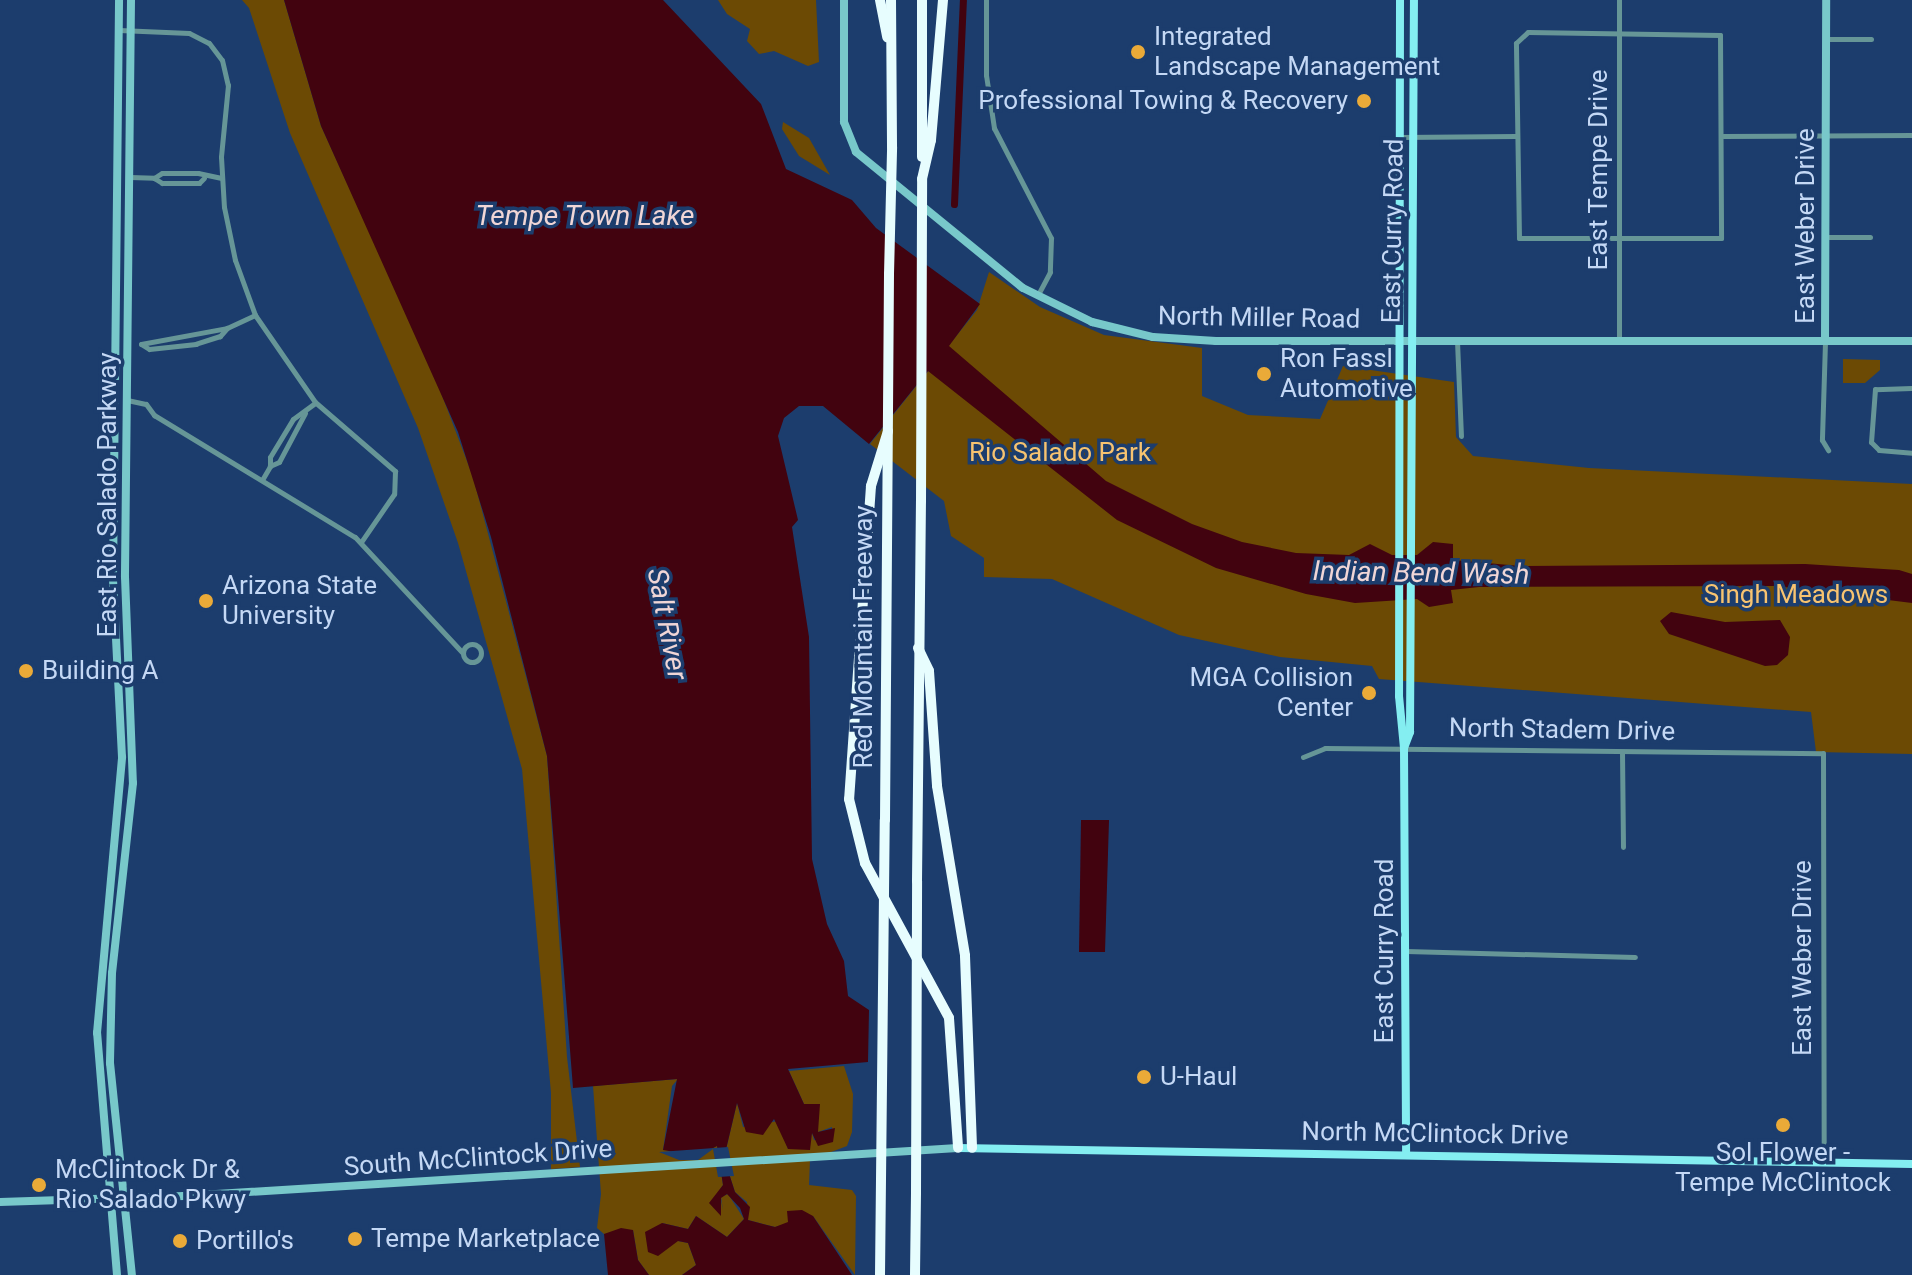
<!DOCTYPE html>
<style>
body{margin:0}
#map{position:relative;width:1912px;height:1275px;overflow:hidden;background:#1c3d6d;font-family:Roboto,sans-serif}
div>[style]{position:absolute}
.green>*{inset:0;background:#6c4a04}
.water>*{inset:0;background:#42030f}
.pier>*{inset:0;background:#1c3d6d}
.canal>*{height:7px;margin:-3.5px;padding:0 3.5px;transform-origin:3.5px;border-radius:3.5px;background:#42030f}
.street>*{height:5px;margin:-2.5px;padding:0 2.5px;transform-origin:2.5px;border-radius:2.5px;background:#669697}
.street>.ring{margin:-2.5px;padding:0;box-sizing:content-box;background:none;border:5px solid #669697;border-radius:50%}
.secondary>*{height:8px;margin:-4px;padding:0 4px;transform-origin:4px;border-radius:4px;background:#78c8ca}
.primary>*{height:8px;margin:-4px;padding:0 4px;transform-origin:4px;border-radius:4px;background:#84eef1}
.highway>*{height:10px;margin:-5px;padding:0 5px;transform-origin:5px;border-radius:5px;background:#e7fdfe}
.highway-bridge>*{height:10px;margin:-5px;padding:0 5px;transform-origin:5px;border-radius:5px;background:#e7fdfe}
.dots>*{width:22px;height:22px;translate:-50% -50%;box-sizing:border-box;border:4px solid #1c3d6d;border-radius:50%}
span{translate:-50% -50%;white-space:nowrap;text-align:center;line-height:1.15;-webkit-text-stroke:7px #1c3d6d;paint-order:stroke}
.poi-label{font-size:26px;color:#c4d8f5}
.left{translate:0 -50%;text-align:left}
.right{translate:-100% -50%;text-align:right}
.street-label{font-size:26px;color:#c4d8f5}
.park-label{font-size:26px;color:#f7c370}
.water-label{font-size:28px;color:#f0d6d6;font-style:italic}
</style>
<div id="map">
<div class="green">
<i style="clip-path:polygon(242px 0,284px 0,321px 126px,432px 369px,473px 477px,547px 756px,567px 1057px,580px 1167px,551px 1169px,551px 1093px,522px 769px,458px 543px,418px 428px,290px 133px,249px 8px)"></i>
<i style="clip-path:polygon(718px 0,816px 0,819px 62px,808px 66px,774px 51px,759px 54px,747px 41px,750px 29px,727px 14px)"></i>
<i style="clip-path:polygon(783px 122px,809px 138px,830px 175px,799px 156px,782px 129px)"></i>
<i style="clip-path:polygon(989px 272px,1040px 307px,1104px 335px,1202px 348px,1202px 396px,1248px 415px,1320px 419px,1343px 366px,1454px 382px,1456px 437px,1473px 456px,1589px 468px,1912px 484px,1912px 754px,1816px 752px,1811px 712px,1379px 679px,1372px 666px,1280px 657px,1179px 635px,1052px 579px,984px 577px,984px 558px,951px 536px,944px 501px,870px 444px,977px 310px)"></i>
<i style="clip-path:polygon(1843px 359px,1880px 360px,1880px 370px,1865px 383px,1843px 383px)"></i>
<i style="clip-path:polygon(844px 1066px,853px 1094px,852px 1132px,847px 1146px,810px 1160px,809px 1185px,852px 1190px,856px 1196px,855px 1275px,813px 1216px,775px 1227px,748px 1220px,747px 1202px,735px 1192px,724px 1158px,737px 1103px,743px 1127px,778px 1121px,788px 1149px,812px 1133px,814px 1140px,833px 1142px,832px 1127px,818px 1132px,812px 1107px,804px 1104px,789px 1071px)"></i>
<i style="clip-path:polygon(678px 1079px,672px 1086px,663px 1150px,717px 1146px,723px 1185px,719px 1191px,723px 1210px,721px 1197px,728px 1194px,744px 1219px,727px 1237px,696px 1216px,688px 1229px,662px 1223px,678px 1241px,688px 1243px,696px 1265px,682px 1275px,649px 1275px,638px 1260px,633px 1230px,604px 1234px,597px 1228px,601px 1194px,593px 1086px)"></i>
</div>
<div class="water">
<i style="clip-path:polygon(284px 0,663px 0,761px 104px,786px 169px,852px 200px,876px 228px,980px 304px,949px 346px,1106px 481px,1192px 524px,1242px 542px,1296px 553px,1349px 555px,1370px 544px,1392px 555px,1417px 555px,1433px 542px,1453px 544px,1453px 560px,1520px 566px,1805px 564px,1899px 570px,1912px 574px,1912px 603px,1775px 586px,1479px 587px,1451px 590px,1453px 603px,1429px 607px,1417px 599px,1355px 603px,1306px 594px,1216px 568px,1117px 520px,928px 371px,869px 444px,823px 406px,799px 406px,784px 418px,778px 436px,798px 520px,792px 527px,809px 637px,812px 859px,827px 924px,844px 961px,848px 996px,869px 1010px,868px 1062px,788px 1069px,804px 1104px,820px 1104px,818px 1132px,835px 1128px,833px 1142px,818px 1146px,812px 1133px,810px 1150px,788px 1149px,774px 1119px,763px 1135px,746px 1132px,737px 1103px,724px 1158px,735px 1192px,750px 1207px,748px 1220px,775px 1227px,788px 1222px,787px 1211px,802px 1210px,813px 1216px,852px 1275px,682px 1275px,696px 1265px,688px 1243px,678px 1241px,658px 1256px,648px 1252px,645px 1232px,662px 1223px,688px 1229px,696px 1216px,727px 1237px,744px 1219px,740px 1208px,727px 1194px,721px 1198px,721px 1216px,709px 1203px,723px 1185px,717px 1146px,698px 1156px,663px 1150px,677px 1079px,573px 1088px,547px 756px,491px 537px,458px 432px,321px 126px)"></i>
<i style="clip-path:polygon(1671px 612px,1725px 622px,1780px 620px,1790px 637px,1788px 655px,1777px 665px,1765px 666px,1669px 634px,1660px 621px)"></i>
<i style="clip-path:polygon(1081px 820px,1109px 820px,1105px 952px,1079px 952px)"></i>
<i style="clip-path:polygon(621px 1228px,633px 1230px,638px 1260px,649px 1275px,608px 1275px,604px 1234px)"></i>
</div>
<div class="pier">
<i style="clip-path:polygon(728px 1147px,734px 1176px,718px 1177px,713px 1149px,698px 1160px,679px 1160px,659px 1152px)"></i>
</div>
<div class="canal">
<i style="left:954px;top:204px;width:204px;rotate:-87.5deg"></i>
</div>
<div class="street">
<i style="left:986px;top:0;width:75px;rotate:90deg"></i>
<i style="left:986px;top:75px;width:54px;rotate:81.4deg"></i>
<i style="left:994px;top:128px;width:124px;rotate:62.6deg"></i>
<i style="left:1051px;top:238px;width:34px;rotate:92deg"></i>
<i style="left:1050px;top:272px;width:27px;rotate:118deg"></i>
<i style="left:1619px;top:0;width:340px;rotate:90deg"></i>
<i style="left:119px;top:30px;width:70px;rotate:2.5deg"></i>
<i style="left:189px;top:33px;width:22px;rotate:27deg"></i>
<i style="left:209px;top:43px;width:21px;rotate:53deg"></i>
<i style="left:222px;top:60px;width:26px;rotate:77deg"></i>
<i style="left:228px;top:85px;width:72px;rotate:95.6deg"></i>
<i style="left:221px;top:157px;width:50px;rotate:86.6deg"></i>
<i style="left:224px;top:207px;width:54px;rotate:78.3deg"></i>
<i style="left:235px;top:260px;width:59px;rotate:70deg"></i>
<i style="left:255px;top:315px;width:106px;rotate:55.4deg"></i>
<i style="left:315px;top:402px;width:106px;rotate:40.8deg"></i>
<i style="left:395px;top:471px;width:23px;rotate:92deg"></i>
<i style="left:394px;top:494px;width:58px;rotate:124.5deg"></i>
<i style="left:1528px;top:32px;width:192px;rotate:0.9deg"></i>
<i style="left:1720px;top:35px;width:203px;rotate:89.7deg"></i>
<i style="left:1721px;top:238px;width:202px;rotate:180deg"></i>
<i style="left:1519px;top:238px;width:195px;rotate:-90.9deg"></i>
<i style="left:1516px;top:43px;width:16px;rotate:-43deg"></i>
<i style="left:1827px;top:39px;width:44px"></i>
<i style="left:1723px;top:136px;width:189px;rotate:-0.3deg"></i>
<i style="left:1400px;top:137px;width:116px;rotate:-0.5deg"></i>
<i style="left:130px;top:177px;width:24px;rotate:2deg"></i>
<i style="left:204px;top:178px;width:7px;rotate:135deg"></i>
<i style="left:199px;top:183px;width:37px;rotate:180deg"></i>
<i style="left:162px;top:183px;width:9px;rotate:-148deg"></i>
<i style="left:154px;top:178px;width:9px;rotate:-32deg"></i>
<i style="left:162px;top:173px;width:36px"></i>
<i style="left:198px;top:173px;width:24px;rotate:12deg"></i>
<i style="left:1826px;top:237px;width:44px"></i>
<i style="left:227px;top:328px;width:11px;rotate:131deg"></i>
<i style="left:220px;top:336px;width:25px;rotate:162deg"></i>
<i style="left:196px;top:344px;width:47px;rotate:173.9deg"></i>
<i style="left:149px;top:349px;width:9px;rotate:-148deg"></i>
<i style="left:141px;top:344px;width:87px;rotate:-10.5deg"></i>
<i style="left:227px;top:328px;width:31px;rotate:-25deg"></i>
<i style="left:1457px;top:341px;width:95px;rotate:87.6deg"></i>
<i style="left:1825px;top:342px;width:98px;rotate:91.8deg"></i>
<i style="left:1822px;top:440px;width:12px;rotate:59deg"></i>
<i style="left:1912px;top:388px;width:37px;rotate:178deg"></i>
<i style="left:1875px;top:389px;width:53px;rotate:94.3deg"></i>
<i style="left:1871px;top:442px;width:11px;rotate:45deg"></i>
<i style="left:1879px;top:450px;width:33px;rotate:5deg"></i>
<i style="left:127px;top:400px;width:19px;rotate:12deg"></i>
<i style="left:146px;top:404px;width:14px;rotate:54deg"></i>
<i style="left:154px;top:415px;width:235px;rotate:31.3deg"></i>
<i style="left:355px;top:537px;width:157px;rotate:47.1deg"></i>
<i style="left:305px;top:413px;width:55px;rotate:118deg"></i>
<i style="left:279px;top:462px;width:10px;rotate:156deg"></i>
<i style="left:270px;top:466px;width:9px;rotate:-90deg"></i>
<i style="left:270px;top:457px;width:44px;rotate:-58.8deg"></i>
<i style="left:293px;top:419px;width:27px;rotate:-36deg"></i>
<i style="left:262px;top:480px;width:16px;rotate:-60deg"></i>
<i class="ring" style="left:463px;top:644px;width:13px;height:13px"></i>
<i style="left:1622px;top:752px;width:95px;rotate:89.4deg"></i>
<i style="left:1303px;top:757px;width:24px;rotate:-22deg"></i>
<i style="left:1325px;top:748px;width:498px;rotate:0.6deg"></i>
<i style="left:1823px;top:753px;width:409px;rotate:89.9deg"></i>
<i style="left:1406px;top:951px;width:229px;rotate:1.5deg"></i>
</div>
<div class="secondary">
<i style="left:131px;top:0;width:577px;rotate:90.6deg"></i>
<i style="left:125px;top:577px;width:206px;rotate:87.8deg"></i>
<i style="left:133px;top:783px;width:191px;rotate:96.3deg"></i>
<i style="left:112px;top:973px;width:90px;rotate:91.3deg"></i>
<i style="left:110px;top:1063px;width:213px;rotate:84.1deg"></i>
<i style="left:844px;top:0;width:122px;rotate:90deg"></i>
<i style="left:844px;top:122px;width:32px;rotate:68deg"></i>
<i style="left:856px;top:152px;width:215px;rotate:39.2deg"></i>
<i style="left:1023px;top:288px;width:77px;rotate:26.2deg"></i>
<i style="left:1092px;top:322px;width:63px;rotate:13.8deg"></i>
<i style="left:1153px;top:337px;width:63px;rotate:3.6deg"></i>
<i style="left:1216px;top:341px;width:696px"></i>
<i style="left:1825px;top:341px;width:341px;rotate:-89.8deg"></i>
<i style="left:0;top:1202px;width:184px;rotate:-1.9deg"></i>
<i style="left:184px;top:1196px;width:775px;rotate:-3.55deg"></i>
<i style="left:117px;top:1275px;width:243px;rotate:-94.7deg"></i>
<i style="left:97px;top:1033px;width:277px;rotate:-84.8deg"></i>
<i style="left:122px;top:757px;width:180px;rotate:-92.9deg"></i>
<i style="left:113px;top:577px;width:577px;rotate:-89.4deg"></i>
</div>
<div class="primary">
<i style="left:1400px;top:0;width:696px;rotate:90.08deg"></i>
<i style="left:1399px;top:696px;width:52px;rotate:84.5deg"></i>
<i style="left:1404px;top:748px;width:405px;rotate:89.7deg"></i>
<i style="left:1404px;top:748px;width:17px;rotate:-69deg"></i>
<i style="left:1410px;top:732px;width:732px;rotate:-89.69deg"></i>
<i style="left:958px;top:1148px;width:954px;rotate:0.96deg"></i>
</div>
<div class="highway">
<i style="left:880px;top:0;width:38px;rotate:79deg"></i>
<i style="left:891px;top:0;width:147px;rotate:89.6deg"></i>
<i style="left:922px;top:157px;width:157px;rotate:-90deg"></i>
<i style="left:922px;top:179px;width:40px;rotate:-77deg"></i>
<i style="left:931px;top:140px;width:141px;rotate:-85.1deg"></i>
<i style="left:888px;top:431px;width:58px;rotate:107.2deg"></i>
<i style="left:871px;top:486px;width:314px;rotate:94deg"></i>
<i style="left:849px;top:799px;width:66px;rotate:76deg"></i>
<i style="left:865px;top:863px;width:176px;rotate:61.5deg"></i>
<i style="left:949px;top:1018px;width:130px;rotate:86deg"></i>
<i style="left:918px;top:648px;width:25px;rotate:64deg"></i>
<i style="left:929px;top:671px;width:115px;rotate:86deg"></i>
<i style="left:937px;top:786px;width:172px;rotate:80.6deg"></i>
<i style="left:965px;top:956px;width:192px;rotate:87.9deg"></i>
<i style="left:885px;top:820px;width:546px;rotate:-89.58deg"></i>
<i style="left:917px;top:881px;width:380px;rotate:-89.4deg"></i>
<i style="left:915px;top:1275px;width:82px;rotate:-89.3deg"></i>
</div>
<div class="highway-bridge">
<i style="left:889px;top:274px;width:127px;rotate:-88.6deg"></i>
<i style="left:921px;top:501px;width:322px;rotate:-89.8deg"></i>
<i style="left:916px;top:1193px;width:312px;rotate:-89.8deg"></i>
<i style="left:880px;top:1275px;width:455px;rotate:-89.4deg"></i>
</div>
<div class="dots">
<i style="left:1138px;top:52px;background:#eaaa38"></i>
<i style="left:1364px;top:101px;background:#eaaa38"></i>
<i style="left:1264px;top:374px;background:#eaaa38"></i>
<i style="left:206px;top:601px;background:#eaaa38"></i>
<i style="left:26px;top:671px;background:#eaaa38"></i>
<i style="left:1369px;top:693px;background:#eaaa38"></i>
<i style="left:1144px;top:1077px;background:#eaaa38"></i>
<i style="left:1783px;top:1125px;background:#eaaa38"></i>
<i style="left:39px;top:1185px;background:#eaaa38"></i>
<i style="left:355px;top:1239px;background:#eaaa38"></i>
<i style="left:180px;top:1241px;background:#eaaa38"></i>
</div>
<div class="poi-label">
<span class="left" style="left:1154px;top:52px">Integrated<br>Landscape Management</span>
<span class="right" style="left:1348px;top:101px">Professional Towing &amp; Recovery</span>
<span class="left" style="left:1280px;top:374px">Ron Fassl<br>Automotive</span>
<span class="left" style="left:222px;top:601px">Arizona State<br>University</span>
<span class="left" style="left:42px;top:671px">Building A</span>
<span class="right" style="left:1353px;top:693px">MGA Collision<br>Center</span>
<span class="left" style="left:1160px;top:1077px">U-Haul</span>
<span style="left:1783px;top:1168px">Sol Flower -<br>Tempe McClintock</span>
<span class="left" style="left:55px;top:1185px">McClintock Dr &amp;<br>Rio Salado Pkwy</span>
<span class="left" style="left:371px;top:1239px">Tempe Marketplace</span>
<span class="left" style="left:196px;top:1241px">Portillo's</span>
</div>
<div class="street-label">
<span style="left:1599px;top:170px;rotate:-90deg">East Tempe Drive</span>
<span style="left:1806px;top:226px;rotate:-90deg">East Weber Drive</span>
<span style="left:1393px;top:231px;rotate:-89deg">East Curry Road</span>
<span style="left:1259px;top:318px;rotate:1deg">North Miller Road</span>
<span style="left:108px;top:495px;rotate:-90deg">East Rio Salado Parkway</span>
<span style="left:864px;top:637px;rotate:-90deg">Red Mountain Freeway</span>
<span style="left:1562px;top:730px;rotate:1deg">North Stadem Drive</span>
<span style="left:1385px;top:951px;rotate:-90deg">East Curry Road</span>
<span style="left:1803px;top:958px;rotate:-90deg">East Weber Drive</span>
<span style="left:1435px;top:1134px;rotate:1deg">North McClintock Drive</span>
<span style="left:478px;top:1158px;rotate:-4deg">South McClintock Drive</span>
</div>
<div class="park-label">
<span style="left:1060px;top:453px">Rio Salado Park</span>
<span style="left:1796px;top:595px">Singh Meadows</span>
</div>
<div class="water-label">
<span style="left:585px;top:216px">Tempe Town Lake</span>
<span style="left:1421px;top:573px;rotate:1deg">Indian Bend Wash</span>
<span style="left:667px;top:624px;rotate:79deg">Salt River</span>
</div>
</div>
